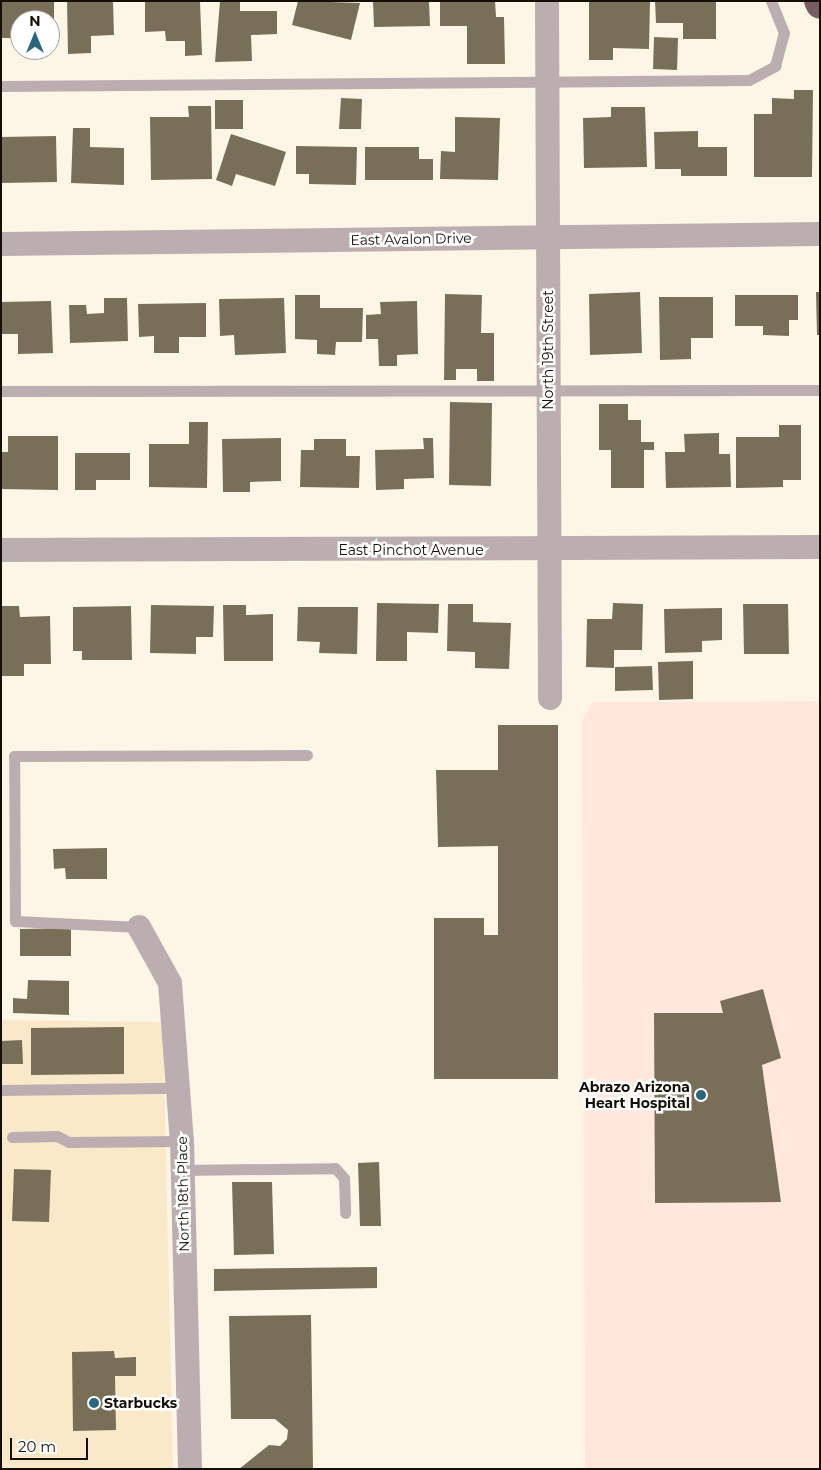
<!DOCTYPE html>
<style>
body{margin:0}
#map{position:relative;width:821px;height:1470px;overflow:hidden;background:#fdf6e7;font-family:Montserrat,sans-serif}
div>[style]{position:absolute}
.built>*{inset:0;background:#f9e9c9}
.medical>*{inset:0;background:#ffe7dc}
.building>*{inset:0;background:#796f59}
.service>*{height:11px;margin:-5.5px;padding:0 5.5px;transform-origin:5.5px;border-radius:5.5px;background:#bcaeb0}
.minor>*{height:24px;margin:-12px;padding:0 12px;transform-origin:12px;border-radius:12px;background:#bcaeb0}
.motorway>*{height:28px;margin:-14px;padding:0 14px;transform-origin:14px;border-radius:14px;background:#775c61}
.dots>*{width:14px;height:14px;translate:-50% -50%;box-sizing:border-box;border:2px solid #fff;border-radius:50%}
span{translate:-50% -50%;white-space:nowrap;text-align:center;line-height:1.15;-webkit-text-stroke:5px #fff;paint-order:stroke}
.street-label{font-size:14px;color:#141008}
.poi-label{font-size:14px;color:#141008;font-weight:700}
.right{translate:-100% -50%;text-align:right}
.left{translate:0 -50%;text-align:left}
.frame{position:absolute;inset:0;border:2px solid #141008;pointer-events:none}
.north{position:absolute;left:10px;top:10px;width:50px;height:50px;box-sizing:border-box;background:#fff;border:1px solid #a19f9c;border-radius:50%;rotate:0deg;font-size:14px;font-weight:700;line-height:20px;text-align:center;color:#141008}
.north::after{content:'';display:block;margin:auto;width:18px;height:22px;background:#2a667d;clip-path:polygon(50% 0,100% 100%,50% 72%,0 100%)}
.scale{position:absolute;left:10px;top:1438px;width:78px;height:22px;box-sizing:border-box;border:2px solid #141008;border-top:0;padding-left:6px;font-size:15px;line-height:18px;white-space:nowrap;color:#141008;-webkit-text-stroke:4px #fff;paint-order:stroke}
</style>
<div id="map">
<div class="built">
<i style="clip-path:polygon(1px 1020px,163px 1022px,173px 1469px,1px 1469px)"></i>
</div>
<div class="medical">
<i style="clip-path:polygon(820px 701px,820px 1469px,585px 1469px,582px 721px,593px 702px)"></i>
</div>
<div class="building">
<i style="clip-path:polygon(1px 1px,54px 1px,54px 38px,50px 38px,50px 20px,20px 20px,20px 38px,1px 38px)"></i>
<i style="clip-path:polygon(67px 1px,113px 1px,114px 35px,91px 36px,91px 53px,68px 54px)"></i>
<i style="clip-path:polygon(145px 1px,200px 1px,202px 55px,185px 56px,185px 41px,166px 41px,165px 31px,145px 32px)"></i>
<i style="clip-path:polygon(220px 1px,240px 1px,240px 11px,277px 11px,277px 34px,251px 35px,252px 61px,215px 62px)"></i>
<i style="clip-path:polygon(298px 1px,360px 3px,351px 40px,292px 25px)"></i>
<i style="clip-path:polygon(373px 1px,429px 1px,430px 26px,374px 27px)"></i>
<i style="clip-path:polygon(440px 1px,495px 1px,496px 17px,504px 17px,505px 64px,467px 64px,467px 26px,440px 26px)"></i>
<i style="clip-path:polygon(589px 1px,650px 1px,649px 49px,613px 48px,613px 60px,589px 60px)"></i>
<i style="clip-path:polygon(655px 1px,716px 1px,716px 39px,683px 39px,683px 23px,656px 23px)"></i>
<i style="clip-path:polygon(654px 37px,678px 38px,677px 70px,653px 69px)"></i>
<i style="clip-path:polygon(794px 90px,813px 90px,812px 177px,754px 177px,754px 114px,772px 114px,772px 98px,794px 99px)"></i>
<i style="clip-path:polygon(341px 98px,362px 99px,361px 129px,339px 129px)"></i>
<i style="clip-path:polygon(215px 100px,243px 100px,243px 129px,215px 129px)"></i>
<i style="clip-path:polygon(188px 106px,211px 106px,212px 179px,151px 180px,150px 117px,189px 117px)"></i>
<i style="clip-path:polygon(611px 107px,645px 107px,647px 167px,584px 168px,583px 118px,611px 117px)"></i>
<i style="clip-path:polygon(455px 117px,500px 118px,498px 180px,440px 179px,441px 151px,455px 152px)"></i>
<i style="clip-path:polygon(73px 128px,90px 128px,90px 147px,124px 148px,124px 185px,71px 183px)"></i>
<i style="clip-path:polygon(698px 131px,698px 147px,727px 147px,727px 176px,681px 176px,681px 169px,655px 169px,654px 132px)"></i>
<i style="clip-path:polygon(231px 134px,286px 152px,275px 186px,236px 174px,232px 186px,216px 180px)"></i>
<i style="clip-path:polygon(56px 136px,57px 182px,1px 183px,1px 137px)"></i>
<i style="clip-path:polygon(296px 146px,357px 147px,356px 185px,309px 184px,309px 174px,296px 174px)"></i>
<i style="clip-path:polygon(365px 147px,419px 147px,419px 159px,433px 159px,433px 180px,365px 180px)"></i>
<i style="clip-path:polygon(640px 292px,642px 353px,590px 355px,589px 294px)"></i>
<i style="clip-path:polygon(816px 292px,820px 292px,820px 335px,817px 335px)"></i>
<i style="clip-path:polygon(445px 294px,482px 295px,481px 333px,494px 333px,494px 381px,477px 381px,477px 369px,456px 369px,456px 380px,444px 380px)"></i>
<i style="clip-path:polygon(295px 295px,320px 295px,320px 308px,363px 308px,362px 342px,336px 342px,335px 355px,317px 354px,317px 340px,295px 339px)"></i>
<i style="clip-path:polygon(735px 295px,798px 295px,798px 320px,789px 320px,789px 336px,763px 335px,763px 326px,735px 326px)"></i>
<i style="clip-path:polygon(659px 297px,713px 297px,713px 338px,691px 338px,691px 359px,660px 360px)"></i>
<i style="clip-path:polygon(104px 298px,127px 298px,128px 341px,70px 343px,69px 305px,86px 305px,87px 314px,104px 313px)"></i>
<i style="clip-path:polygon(284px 298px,286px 353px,235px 355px,234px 335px,220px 336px,219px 299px)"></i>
<i style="clip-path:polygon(51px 301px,53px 353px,18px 354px,18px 334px,1px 334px,1px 302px)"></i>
<i style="clip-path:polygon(417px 301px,418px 354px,397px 355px,397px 366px,379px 366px,378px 339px,366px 339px,366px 315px,381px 314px,380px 302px)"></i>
<i style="clip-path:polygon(206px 303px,206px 337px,179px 337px,179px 353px,154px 353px,154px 336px,139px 337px,138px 304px)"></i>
<i style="clip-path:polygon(450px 402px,492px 403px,491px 486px,449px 485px)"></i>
<i style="clip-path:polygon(599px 404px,628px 404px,628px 420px,641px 420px,641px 442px,654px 442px,654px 450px,644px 450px,644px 488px,611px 488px,611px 450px,599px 450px)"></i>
<i style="clip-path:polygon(189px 422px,208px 422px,207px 488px,149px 487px,149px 444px,189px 444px)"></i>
<i style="clip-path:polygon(779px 425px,801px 425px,801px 480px,783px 480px,783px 487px,736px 488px,736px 437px,779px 437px)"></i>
<i style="clip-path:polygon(719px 433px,719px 454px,730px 454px,731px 487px,666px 488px,665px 452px,685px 452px,684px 434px)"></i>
<i style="clip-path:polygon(8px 436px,58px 436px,58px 490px,1px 489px,1px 452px,8px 452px)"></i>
<i style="clip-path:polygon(281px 438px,281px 481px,250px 482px,250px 492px,223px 492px,222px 439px)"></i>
<i style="clip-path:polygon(423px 438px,433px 438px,434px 478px,404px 479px,404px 489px,376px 490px,375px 450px,424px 449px)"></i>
<i style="clip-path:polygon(314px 439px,346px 439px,346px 456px,360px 456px,359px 488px,300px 487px,301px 450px,314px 450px)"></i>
<i style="clip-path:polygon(75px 453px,130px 453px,130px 480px,96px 480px,96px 490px,75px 490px)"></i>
<i style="clip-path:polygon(377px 603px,439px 604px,438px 633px,407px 632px,407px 661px,376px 661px)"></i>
<i style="clip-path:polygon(613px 603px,643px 604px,642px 650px,614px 650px,614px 668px,586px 667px,587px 619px,612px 619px)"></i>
<i style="clip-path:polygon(448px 604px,473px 604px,473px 622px,511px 623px,509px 669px,475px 668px,475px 652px,447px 651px)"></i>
<i style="clip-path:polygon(743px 604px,788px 604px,789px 654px,744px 654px)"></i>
<i style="clip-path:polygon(151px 605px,214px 606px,213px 637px,196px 637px,196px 654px,150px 653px)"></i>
<i style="clip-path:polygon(223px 605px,246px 605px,246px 615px,273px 614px,273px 661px,224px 661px)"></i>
<i style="clip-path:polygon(1px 606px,19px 606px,20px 617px,50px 616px,51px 664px,24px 664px,24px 676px,1px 676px)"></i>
<i style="clip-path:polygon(131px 606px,132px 660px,82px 660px,82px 651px,73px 651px,73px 607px)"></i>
<i style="clip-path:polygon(298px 607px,358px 607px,357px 654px,319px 653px,320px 642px,297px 641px)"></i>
<i style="clip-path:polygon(722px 608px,722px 640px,702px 641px,702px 652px,665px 653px,664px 609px)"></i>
<i style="clip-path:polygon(693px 661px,693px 699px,659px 700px,658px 662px)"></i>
<i style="clip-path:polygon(652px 666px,653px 690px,615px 691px,615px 667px)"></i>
<i style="clip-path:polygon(498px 725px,558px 725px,558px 1079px,434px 1079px,434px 918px,484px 918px,484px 935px,498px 935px,498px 846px,438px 847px,436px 770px,498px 770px)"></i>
<i style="clip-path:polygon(107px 848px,107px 879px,66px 879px,65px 868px,54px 869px,53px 849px)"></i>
<i style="clip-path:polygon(71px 928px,71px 956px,20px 956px,20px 929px)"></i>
<i style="clip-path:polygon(28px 980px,69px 981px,69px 1015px,13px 1013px,13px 998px,27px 999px)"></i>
<i style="clip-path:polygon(763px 989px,781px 1058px,762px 1065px,781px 1202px,655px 1203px,654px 1013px,723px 1013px,720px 1001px)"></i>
<i style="clip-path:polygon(124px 1027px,124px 1074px,31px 1075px,31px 1028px)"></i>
<i style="clip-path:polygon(22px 1040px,23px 1064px,1px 1064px,1px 1041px)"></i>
<i style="clip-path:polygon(379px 1162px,381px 1226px,360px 1226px,358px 1163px)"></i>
<i style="clip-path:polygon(14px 1169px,51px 1170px,49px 1222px,12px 1221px)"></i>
<i style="clip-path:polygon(232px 1182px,272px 1182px,274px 1254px,234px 1255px)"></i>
<i style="clip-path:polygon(377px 1267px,377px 1288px,214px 1291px,214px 1269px)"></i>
<i style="clip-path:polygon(311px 1315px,313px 1469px,239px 1469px,269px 1445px,280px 1446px,287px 1439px,288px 1430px,275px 1419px,231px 1419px,229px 1316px)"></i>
<i style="clip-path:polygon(114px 1351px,115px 1358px,136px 1357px,136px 1376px,115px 1376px,116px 1430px,73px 1431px,72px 1352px)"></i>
</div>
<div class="service">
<i style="left:1px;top:86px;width:748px;rotate:-0.46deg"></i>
<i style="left:749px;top:80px;width:30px;rotate:-28deg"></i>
<i style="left:775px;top:66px;width:34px;rotate:-75deg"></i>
<i style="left:784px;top:33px;width:35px;rotate:-112deg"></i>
<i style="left:1px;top:391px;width:819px;rotate:-0.07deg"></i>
<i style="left:139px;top:927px;width:124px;rotate:-177.2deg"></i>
<i style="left:15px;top:921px;width:165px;rotate:-90.3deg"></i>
<i style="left:14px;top:756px;width:293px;rotate:-0.2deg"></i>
<i style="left:2px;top:1090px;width:176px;rotate:-0.7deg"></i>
<i style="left:12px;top:1137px;width:45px;rotate:-1.3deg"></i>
<i style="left:57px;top:1136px;width:13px;rotate:27deg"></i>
<i style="left:69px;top:1142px;width:113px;rotate:-0.5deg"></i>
<i style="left:182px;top:1170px;width:153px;rotate:-0.7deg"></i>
<i style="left:335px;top:1168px;width:13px;rotate:48deg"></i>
<i style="left:344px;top:1178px;width:35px;rotate:88deg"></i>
</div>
<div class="minor">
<i style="left:547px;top:1px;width:697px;rotate:89.75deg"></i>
<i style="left:1px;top:244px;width:819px;rotate:-0.7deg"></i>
<i style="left:1px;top:550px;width:819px;rotate:-0.21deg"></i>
<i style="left:139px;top:927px;width:64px;rotate:61deg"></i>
<i style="left:170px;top:983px;width:158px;rotate:85.7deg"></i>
<i style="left:182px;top:1141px;width:328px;rotate:88.6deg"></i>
</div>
<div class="motorway">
<i style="left:818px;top:1px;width:4px;rotate:63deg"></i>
</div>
<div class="dots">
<i style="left:701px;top:1095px;background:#2a667d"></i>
<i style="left:94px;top:1403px;background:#2a667d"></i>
</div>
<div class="street-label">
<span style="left:411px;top:239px;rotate:-1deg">East Avalon Drive</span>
<span style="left:548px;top:350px;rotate:-90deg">North 19th Street</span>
<span style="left:411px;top:550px">East Pinchot Avenue</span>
<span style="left:183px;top:1194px;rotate:-91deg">North 18th Place</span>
</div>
<div class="poi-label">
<span class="right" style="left:690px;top:1095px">Abrazo Arizona<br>Heart Hospital</span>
<span class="left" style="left:104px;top:1403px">Starbucks</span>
</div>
<div class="frame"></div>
<div class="north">N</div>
<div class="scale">20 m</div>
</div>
